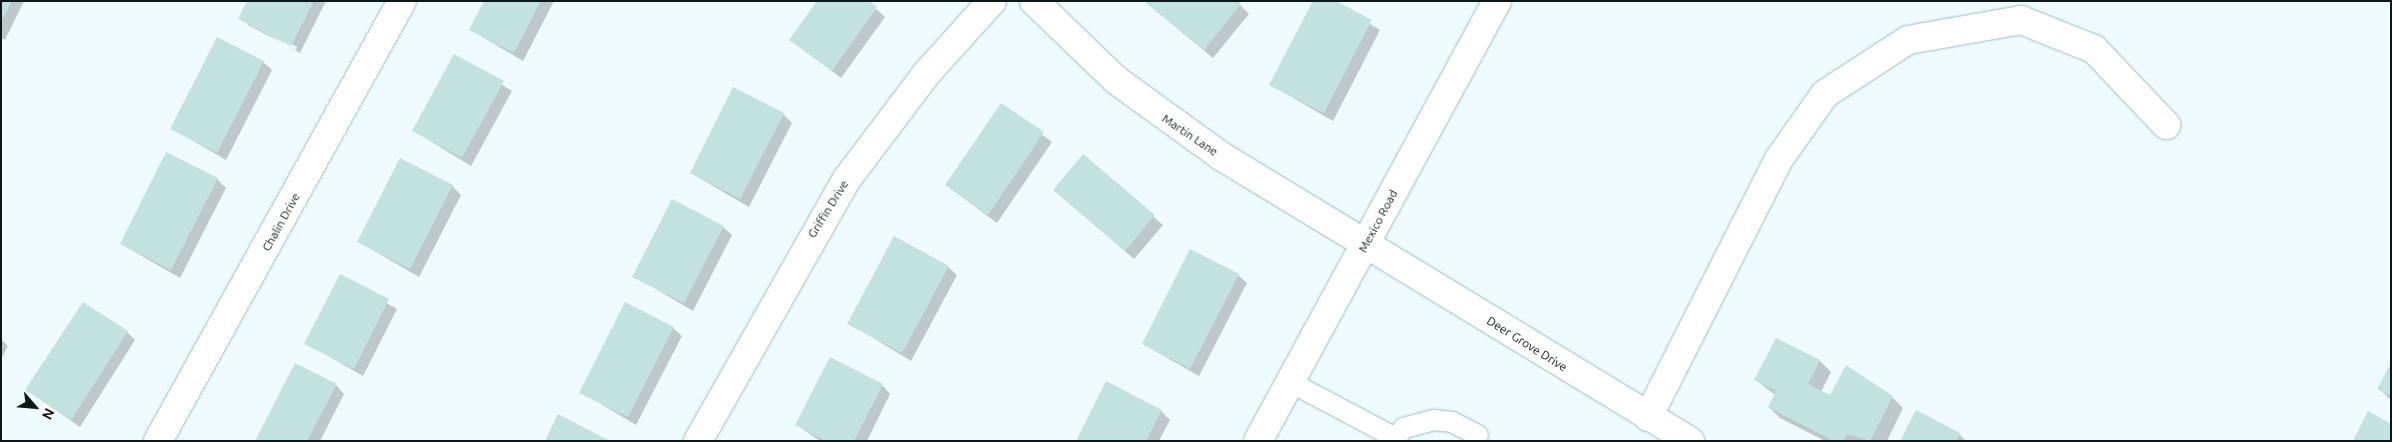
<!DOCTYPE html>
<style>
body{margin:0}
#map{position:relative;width:2392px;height:442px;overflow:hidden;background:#eefafd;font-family:Ubuntu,sans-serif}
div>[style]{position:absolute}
.shadow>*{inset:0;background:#0003}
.building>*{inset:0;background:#c1e2dd}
.roads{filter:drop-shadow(0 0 1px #9ebec4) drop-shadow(0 0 1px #9ebec4)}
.lane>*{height:20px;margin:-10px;padding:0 10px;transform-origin:10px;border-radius:10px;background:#fff}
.street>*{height:28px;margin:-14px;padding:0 14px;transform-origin:14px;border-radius:14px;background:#fff}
.primary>*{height:28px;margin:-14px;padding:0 14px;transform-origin:14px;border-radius:14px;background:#fff}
span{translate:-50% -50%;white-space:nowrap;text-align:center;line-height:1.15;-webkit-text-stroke:5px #fff;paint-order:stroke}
.street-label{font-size:12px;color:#0b1719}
.frame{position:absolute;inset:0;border:2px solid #0b1719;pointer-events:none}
.north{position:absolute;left:10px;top:382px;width:50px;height:50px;-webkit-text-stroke:4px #fff;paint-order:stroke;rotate:117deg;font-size:14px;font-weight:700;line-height:20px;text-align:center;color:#0b1719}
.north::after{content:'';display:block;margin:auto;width:18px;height:22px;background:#0b1719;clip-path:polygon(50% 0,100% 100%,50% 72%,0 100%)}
</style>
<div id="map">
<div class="shadow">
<i style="clip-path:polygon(1px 1px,24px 1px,5px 40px,1px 38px)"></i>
<i style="clip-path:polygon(evenodd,249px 1px,326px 1px,300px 53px,240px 18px,249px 1px,248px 22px,297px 47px,296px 50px,248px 25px,248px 22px)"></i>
<i style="clip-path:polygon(485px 1px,554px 1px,523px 61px,471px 30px)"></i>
<i style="clip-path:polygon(867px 1px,885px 17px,841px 78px,791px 40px)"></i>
<i style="clip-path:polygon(1144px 1px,1236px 1px,1249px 14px,1213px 58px)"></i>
<i style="clip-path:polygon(1333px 1px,1380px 30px,1333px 121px,1271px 85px)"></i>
<i style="clip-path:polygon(455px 56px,512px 91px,471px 166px,414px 131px)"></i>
<i style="clip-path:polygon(263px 62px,272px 70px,226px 160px,171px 128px)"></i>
<i style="clip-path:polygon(1001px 105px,1052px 142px,997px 223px,946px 185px)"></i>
<i style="clip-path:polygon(783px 114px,792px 123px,749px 207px,691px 173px)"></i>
<i style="clip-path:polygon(1083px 156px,1163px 225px,1134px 259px,1054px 190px)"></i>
<i style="clip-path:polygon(217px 179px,226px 188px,180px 278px,121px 244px)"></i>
<i style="clip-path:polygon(452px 186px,461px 195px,419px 277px,359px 242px)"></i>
<i style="clip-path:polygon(723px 227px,732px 235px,693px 311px,634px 276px)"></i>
<i style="clip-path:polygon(948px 267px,957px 275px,911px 361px,849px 323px)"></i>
<i style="clip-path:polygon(1238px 275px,1247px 283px,1199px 376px,1143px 344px)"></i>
<i style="clip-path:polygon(340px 276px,397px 309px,363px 376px,306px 343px)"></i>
<i style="clip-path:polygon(673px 328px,682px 336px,636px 425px,581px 392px)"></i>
<i style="clip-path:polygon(127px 332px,135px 340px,80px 427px,27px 390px)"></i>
<i style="clip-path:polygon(1px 339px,8px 346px,1px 359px)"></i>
<i style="clip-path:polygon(1776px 340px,1820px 361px,1831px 372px,1821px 392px,1831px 397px,1892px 397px,1903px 408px,1887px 441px,1825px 441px,1780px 418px,1769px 407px,1775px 395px,1756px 380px)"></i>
<i style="clip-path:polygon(2391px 365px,2391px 400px,2378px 388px)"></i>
<i style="clip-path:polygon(336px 385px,344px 394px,320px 441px,256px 441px)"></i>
<i style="clip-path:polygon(882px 385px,890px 394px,867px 441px,820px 441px,797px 425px)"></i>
<i style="clip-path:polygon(1161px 411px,1170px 420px,1159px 441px,1077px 441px)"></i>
<i style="clip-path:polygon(1959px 434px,1966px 441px,1901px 441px)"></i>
</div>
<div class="building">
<i style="clip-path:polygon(1px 1px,12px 1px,1px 22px)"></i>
<i style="clip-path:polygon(247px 1px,314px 1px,291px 46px,238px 19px)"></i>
<i style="clip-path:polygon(484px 1px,541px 1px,514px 53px,469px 30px)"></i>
<i style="clip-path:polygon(817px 1px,869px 1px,877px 7px,832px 71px,789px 40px)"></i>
<i style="clip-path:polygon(1144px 1px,1238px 1px,1241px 4px,1204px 50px)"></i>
<i style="clip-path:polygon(1313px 1px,1336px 1px,1372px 20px,1324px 113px,1269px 85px)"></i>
<i style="clip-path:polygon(217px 37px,264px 61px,217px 153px,170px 129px)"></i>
<i style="clip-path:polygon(454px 54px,504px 81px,462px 158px,412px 131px)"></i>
<i style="clip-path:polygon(733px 87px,784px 113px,740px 199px,690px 173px)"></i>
<i style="clip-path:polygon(1001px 103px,1044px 132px,988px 215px,945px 185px)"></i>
<i style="clip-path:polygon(166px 152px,218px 178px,171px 270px,120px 244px)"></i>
<i style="clip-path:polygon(1083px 154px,1155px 215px,1125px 251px,1053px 190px)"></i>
<i style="clip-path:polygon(400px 158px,453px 185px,410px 269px,357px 242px)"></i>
<i style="clip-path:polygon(672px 199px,724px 226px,684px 303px,632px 277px)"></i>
<i style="clip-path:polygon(894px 236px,949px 266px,902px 353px,847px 324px)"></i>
<i style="clip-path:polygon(1190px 249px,1239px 274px,1190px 369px,1142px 344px)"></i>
<i style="clip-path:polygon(340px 274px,389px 299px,354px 369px,304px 344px)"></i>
<i style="clip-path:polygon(83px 302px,128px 331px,71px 420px,25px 390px)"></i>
<i style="clip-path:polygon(625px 302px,674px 327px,628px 417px,579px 393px)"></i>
<i style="clip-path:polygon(1776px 338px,1820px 360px,1808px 384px,1830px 395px,1846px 365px,1893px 396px,1870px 441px,1847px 434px,1843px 441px,1834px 441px,1768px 407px,1776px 391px,1754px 380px)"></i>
<i style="clip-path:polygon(830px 357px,883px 384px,854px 441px,826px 441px,795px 425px)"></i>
<i style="clip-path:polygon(295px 363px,337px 384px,307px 441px,255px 441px)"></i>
<i style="clip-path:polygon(2391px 363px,2391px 396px,2377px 389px)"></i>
<i style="clip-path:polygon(1106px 381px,1162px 410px,1146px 441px,1076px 441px)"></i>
<i style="clip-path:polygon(1916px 410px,1960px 433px,1956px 441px,1900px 441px)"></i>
<i style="clip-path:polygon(2368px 411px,2391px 424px,2391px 441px,2353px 441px)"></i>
<i style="clip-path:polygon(558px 414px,610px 441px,545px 441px)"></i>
</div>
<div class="roads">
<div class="lane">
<i style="left:1290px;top:382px;width:118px;rotate:27.9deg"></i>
<i style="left:1393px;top:441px;width:17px;rotate:-50deg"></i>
<i style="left:1404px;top:428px;width:31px;rotate:-15deg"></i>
<i style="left:1434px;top:420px;width:18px;rotate:6deg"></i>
<i style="left:1452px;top:422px;width:29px;rotate:27deg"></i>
</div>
<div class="street">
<i style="left:1034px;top:1px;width:114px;rotate:43.9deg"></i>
<i style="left:1116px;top:80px;width:130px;rotate:35.9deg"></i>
<i style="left:1221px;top:156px;width:549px;rotate:31.29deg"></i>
<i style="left:1648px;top:417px;width:289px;rotate:-63.1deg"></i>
<i style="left:1779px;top:159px;width:80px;rotate:-54.7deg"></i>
<i style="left:1825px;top:94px;width:99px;rotate:-33deg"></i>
<i style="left:1908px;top:40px;width:115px;rotate:-10deg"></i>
<i style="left:2021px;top:20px;width:79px;rotate:21.7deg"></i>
<i style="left:2094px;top:49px;width:105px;rotate:46.5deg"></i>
<i style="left:158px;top:441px;width:503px;rotate:-60.99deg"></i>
<i style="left:698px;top:441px;width:301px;rotate:-60.4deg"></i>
<i style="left:847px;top:179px;width:133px;rotate:-53deg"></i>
<i style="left:927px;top:73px;width:97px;rotate:-47.9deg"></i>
</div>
<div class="primary">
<i style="left:1258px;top:441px;width:501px;rotate:-61.49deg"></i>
</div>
</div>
<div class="street-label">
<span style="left:1190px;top:135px;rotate:34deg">Martin Lane</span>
<span style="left:828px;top:209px;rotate:-58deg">Griffin Drive</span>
<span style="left:1378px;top:221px;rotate:-62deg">Mexico Road</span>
<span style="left:281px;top:222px;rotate:-61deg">Chalin Drive</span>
<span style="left:1527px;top:344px;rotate:32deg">Deer Grove Drive</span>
</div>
<div class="frame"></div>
<div class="north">N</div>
</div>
